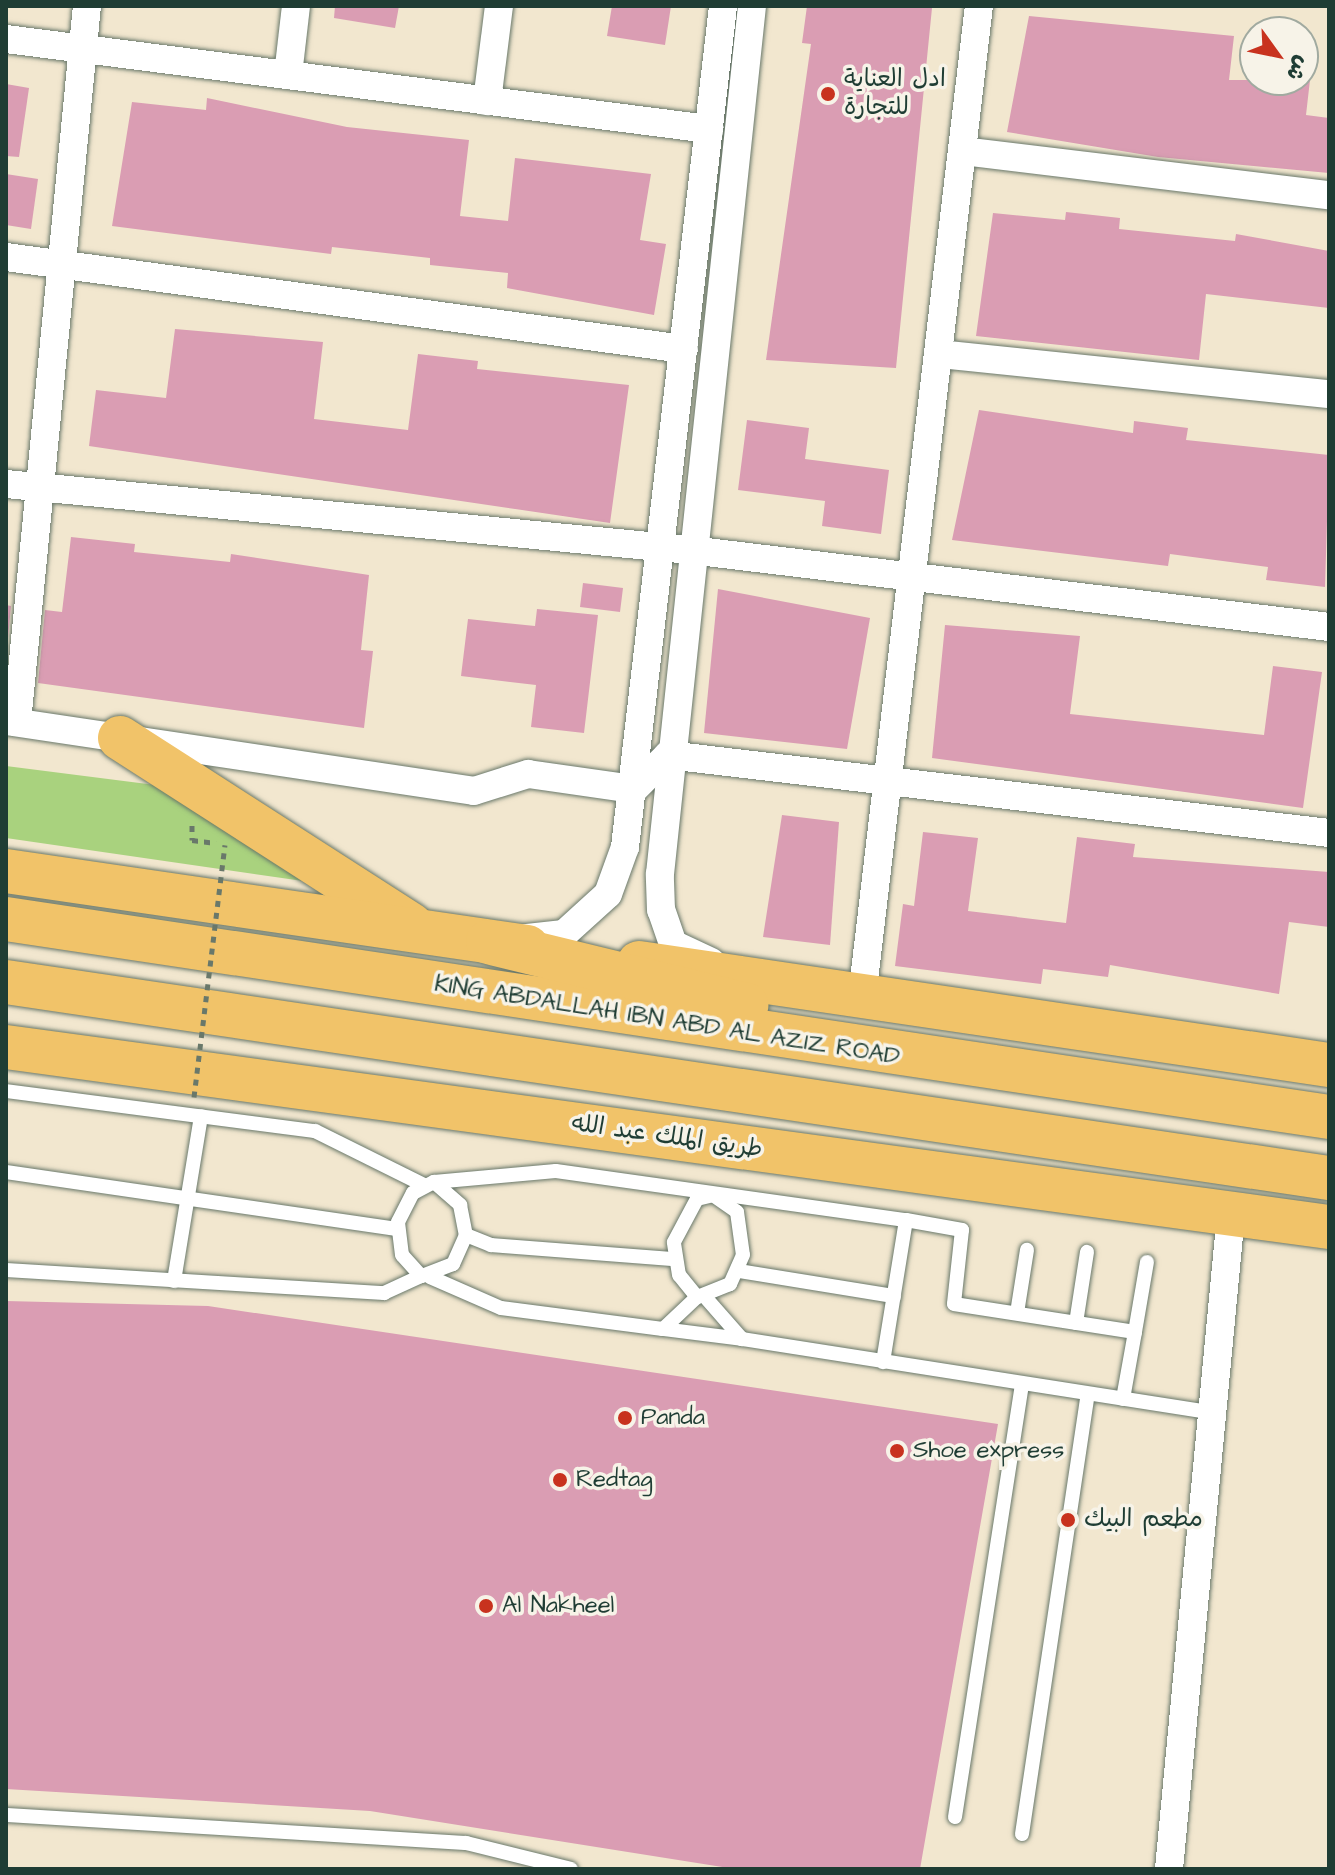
<!DOCTYPE html>
<meta charset="utf-8">
<style>
body{margin:0}
#map{position:relative;width:1335px;height:1875px;overflow:hidden;background:#f2e7cf;font-family:"Architects Daughter","Playpen Sans Arabic",sans-serif}
div>[style]{position:absolute}
.green>*{inset:0;background:#a9d27e}
.building>*{inset:0;background:#da9db3}
.path>*{height:5px;margin-top:-2.5px;transform-origin:0;background:repeating-linear-gradient(90deg,#69786a 0 6px,transparent 0 12px)}
.roads{filter:drop-shadow(0 0 2px #69786a) drop-shadow(0 0 2px #69786a)}
.lane>*{height:14px;margin:-7px;padding:0 7px;transform-origin:7px;border-radius:7px;background:#fff}
.street>*{height:28px;margin:-14px;padding:0 14px;transform-origin:14px;border-radius:14px;background:#fff}
.primary>*{height:44px;margin:-22px;padding:0 22px;transform-origin:22px;border-radius:22px;background:#f1c369}
.highway>*{height:44px;margin:-22px;padding:0 22px;transform-origin:22px;border-radius:22px;background:#f1c369}
.path-bridge>*{height:5px;margin-top:-2.5px;transform-origin:0;background:repeating-linear-gradient(90deg,#69786a 0 6px,transparent 0 12px)}
.dots>*{width:22px;height:22px;translate:-50% -50%;box-sizing:border-box;border:4px solid #f7f3e8;border-radius:50%}
span{translate:-50% -50%;white-space:nowrap;text-align:center;line-height:1.15;-webkit-text-stroke:7px #f7f3e8;paint-order:stroke}
.poi-label{font-size:24px;color:#1f3d34}
.left{translate:0 -50%;text-align:left}
.street-label{font-size:24px;color:#1f3d34}
.frame{position:absolute;inset:0;border:8px solid #1f3d34;pointer-events:none}
.north{position:absolute;left:1239px;top:16px;width:80px;height:80px;box-sizing:border-box;background:#f7f3e8;border:2px solid #a1aaa0;border-radius:50%;rotate:123deg;font-size:22px;font-weight:700;line-height:32px;text-align:center;color:#1f3d34}
.north::after{content:'';display:block;margin:auto;width:28px;height:36px;background:#c8321e;clip-path:polygon(50% 0,100% 100%,50% 72%,0 100%)}
</style>
<div id="map">
<div class="green">
<i style="clip-path:polygon(6px 766px,163px 786px,303px 881px,6px 838px)"></i>
</div>
<div class="building">
<i style="clip-path:polygon(335px 6px,399px 6px,395px 28px,334px 18px)"></i>
<i style="clip-path:polygon(612px 6px,671px 6px,665px 45px,607px 36px)"></i>
<i style="clip-path:polygon(807px 6px,932px 8px,896px 368px,766px 360px,811px 44px,802px 43px)"></i>
<i style="clip-path:polygon(1029px 16px,1234px 36px,1229px 80px,1310px 80px,1306px 115px,1329px 118px,1329px 173px,1158px 157px,1007px 132px)"></i>
<i style="clip-path:polygon(6px 84px,29px 88px,19px 157px,6px 156px)"></i>
<i style="clip-path:polygon(207px 98px,347px 127px,469px 140px,460px 216px,508px 221px,515px 158px,651px 174px,640px 240px,666px 244px,654px 315px,507px 288px,508px 273px,430px 265px,430px 258px,332px 247px,331px 254px,112px 226px,132px 102px,206px 110px)"></i>
<i style="clip-path:polygon(6px 174px,38px 179px,31px 229px,6px 225px)"></i>
<i style="clip-path:polygon(1066px 212px,1120px 218px,1119px 229px,1235px 241px,1236px 234px,1329px 251px,1329px 308px,1206px 294px,1199px 360px,976px 336px,993px 213px,1065px 220px)"></i>
<i style="clip-path:polygon(175px 329px,323px 342px,314px 419px,408px 430px,418px 354px,478px 361px,477px 369px,629px 385px,610px 523px,89px 446px,96px 390px,166px 398px)"></i>
<i style="clip-path:polygon(979px 410px,1133px 433px,1134px 421px,1188px 428px,1186px 440px,1329px 455px,1325px 587px,1266px 580px,1268px 567px,1170px 554px,1168px 566px,952px 540px)"></i>
<i style="clip-path:polygon(747px 420px,809px 428px,805px 459px,889px 470px,881px 534px,822px 526px,825px 501px,738px 490px)"></i>
<i style="clip-path:polygon(71px 537px,135px 544px,134px 552px,230px 562px,231px 554px,369px 575px,361px 650px,373px 651px,364px 728px,38px 683px,45px 610px,62px 612px)"></i>
<i style="clip-path:polygon(583px 583px,623px 588px,620px 612px,580px 607px)"></i>
<i style="clip-path:polygon(718px 589px,870px 618px,847px 749px,704px 733px)"></i>
<i style="clip-path:polygon(6px 605px,11px 606px,6px 660px)"></i>
<i style="clip-path:polygon(537px 609px,598px 615px,584px 733px,531px 727px,536px 685px,461px 676px,468px 619px,535px 626px)"></i>
<i style="clip-path:polygon(945px 625px,1080px 636px,1070px 714px,1264px 735px,1273px 666px,1322px 672px,1303px 808px,932px 758px)"></i>
<i style="clip-path:polygon(782px 815px,839px 822px,830px 945px,763px 937px)"></i>
<i style="clip-path:polygon(923px 832px,978px 838px,968px 911px,1066px 923px,1077px 837px,1135px 844px,1133px 857px,1329px 872px,1329px 927px,1289px 922px,1279px 994px,1110px 965px,1108px 977px,1043px 969px,1041px 984px,895px 966px,903px 904px,914px 906px)"></i>
<i style="clip-path:polygon(6px 1301px,208px 1306px,998px 1424px,920px 1869px,735px 1869px,370px 1811px,6px 1789px)"></i>
</div>
<div class="path">
<i style="left:192px;top:825px;width:15px;rotate:90deg"></i>
<i style="left:192px;top:840px;width:24px;rotate:7deg"></i>
</div>
<div class="roads">
<div class="lane">
<i style="left:6px;top:1091px;width:312px;rotate:7.4deg"></i>
<i style="left:315px;top:1131px;width:122px;rotate:26.4deg"></i>
<i style="left:6px;top:1172px;width:395px;rotate:8.3deg"></i>
<i style="left:434px;top:1182px;width:35px;rotate:41deg"></i>
<i style="left:460px;top:1205px;width:31px;rotate:79deg"></i>
<i style="left:466px;top:1235px;width:32px;rotate:114deg"></i>
<i style="left:453px;top:1264px;width:34px;rotate:159deg"></i>
<i style="left:421px;top:1276px;width:28px;rotate:-132deg"></i>
<i style="left:402px;top:1255px;width:33px;rotate:-97deg"></i>
<i style="left:398px;top:1222px;width:33px;rotate:-63deg"></i>
<i style="left:413px;top:1193px;width:24px;rotate:-28deg"></i>
<i style="left:434px;top:1182px;width:122px;rotate:-5.2deg"></i>
<i style="left:556px;top:1171px;width:353px;rotate:8deg"></i>
<i style="left:906px;top:1220px;width:144px;rotate:99.2deg"></i>
<i style="left:713px;top:1195px;width:29px;rotate:35deg"></i>
<i style="left:737px;top:1212px;width:43px;rotate:82.1deg"></i>
<i style="left:743px;top:1255px;width:32px;rotate:114deg"></i>
<i style="left:730px;top:1284px;width:35px;rotate:158deg"></i>
<i style="left:697px;top:1297px;width:28px;rotate:-129deg"></i>
<i style="left:679px;top:1275px;width:33px;rotate:-99deg"></i>
<i style="left:674px;top:1242px;width:49px;rotate:-61.9deg"></i>
<i style="left:697px;top:1199px;width:16px;rotate:-14deg"></i>
<i style="left:906px;top:1220px;width:57px;rotate:10.1deg"></i>
<i style="left:962px;top:1230px;width:74px;rotate:96.2deg"></i>
<i style="left:954px;top:1304px;width:183px;rotate:8.8deg"></i>
<i style="left:1135px;top:1332px;width:68px;rotate:100.2deg"></i>
<i style="left:466px;top:1235px;width:27px;rotate:22deg"></i>
<i style="left:491px;top:1245px;width:184px;rotate:4.4deg"></i>
<i style="left:6px;top:1270px;width:379px;rotate:3.5deg"></i>
<i style="left:384px;top:1293px;width:41px;rotate:-24.7deg"></i>
<i style="left:739px;top:1271px;width:157px;rotate:9.2deg"></i>
<i style="left:430px;top:1277px;width:77px;rotate:23.6deg"></i>
<i style="left:501px;top:1308px;width:163px;rotate:7.4deg"></i>
<i style="left:663px;top:1329px;width:47px;rotate:-43.3deg"></i>
<i style="left:174px;top:1281px;width:167px;rotate:-80.7deg"></i>
<i style="left:706px;top:1298px;width:55px;rotate:48.7deg"></i>
<i style="left:742px;top:1339px;width:478px;rotate:8.9deg"></i>
<i style="left:1017px;top:1313px;width:64px;rotate:-81deg"></i>
<i style="left:1076px;top:1323px;width:72px;rotate:-81.2deg"></i>
<i style="left:663px;top:1329px;width:80px;rotate:7.2deg"></i>
<i style="left:1135px;top:1332px;width:71px;rotate:-80.3deg"></i>
<i style="left:6px;top:1815px;width:461px;rotate:3.5deg"></i>
<i style="left:466px;top:1843px;width:108px;rotate:13.9deg"></i>
<i style="left:955px;top:1817px;width:438px;rotate:-81.2deg"></i>
<i style="left:1022px;top:1834px;width:445px;rotate:-81.5deg"></i>
</div>
<div class="street">
<i style="left:6px;top:39px;width:709px;rotate:7.3deg"></i>
<i style="left:288px;top:75px;width:69px;rotate:-83.4deg"></i>
<i style="left:487px;top:101px;width:96px;rotate:-82.8deg"></i>
<i style="left:963px;top:151px;width:369px;rotate:6.9deg"></i>
<i style="left:6px;top:257px;width:684px;rotate:7.73deg"></i>
<i style="left:940px;top:354px;width:391px;rotate:5.9deg"></i>
<i style="left:6px;top:484px;width:687px;rotate:5.51deg"></i>
<i style="left:690px;top:550px;width:644px;rotate:6.87deg"></i>
<i style="left:6px;top:721px;width:473px;rotate:8.5deg"></i>
<i style="left:474px;top:791px;width:57px;rotate:-17.5deg"></i>
<i style="left:528px;top:774px;width:107px;rotate:8.1deg"></i>
<i style="left:634px;top:789px;width:48px;rotate:-45deg"></i>
<i style="left:668px;top:755px;width:666px;rotate:6.73deg"></i>
<i style="left:17px;top:722px;width:719px;rotate:-84.42deg"></i>
<i style="left:518px;top:939px;width:46px;rotate:-6.2deg"></i>
<i style="left:564px;top:934px;width:59px;rotate:-42.3deg"></i>
<i style="left:608px;top:894px;width:50px;rotate:-70.1deg"></i>
<i style="left:625px;top:847px;width:847px;rotate:-83.35deg"></i>
<i style="left:711px;top:962px;width:42px;rotate:-154.7deg"></i>
<i style="left:673px;top:944px;width:36px;rotate:-109deg"></i>
<i style="left:661px;top:910px;width:36px;rotate:-92deg"></i>
<i style="left:660px;top:874px;width:873px;rotate:-83.95deg"></i>
<i style="left:862px;top:997px;width:998px;rotate:-83.27deg"></i>
<i style="left:1169px;top:1869px;width:658px;rotate:-84.59deg"></i>
</div>
<div class="primary">
<i style="left:120px;top:738px;width:346px;rotate:32.7deg"></i>
<i style="left:6px;top:871px;width:527px;rotate:8.3deg"></i>
<i style="left:639px;top:963px;width:697px;rotate:8.41deg"></i>
<i style="left:6px;top:1047px;width:1335px;rotate:7.75deg"></i>
</div>
<div class="highway">
<i style="left:6px;top:919px;width:1338px;rotate:8.51deg"></i>
<i style="left:488px;top:942px;width:266px;rotate:13.7deg"></i>
<i style="left:6px;top:982px;width:1337px;rotate:8.43deg"></i>
</div>
</div>
<div class="path-bridge">
<i style="left:194px;top:1097px;width:254px;rotate:-83deg"></i>
</div>
<div class="dots">
<i style="left:828px;top:94px;background:#c8321e"></i>
<i style="left:625px;top:1418px;background:#c8321e"></i>
<i style="left:897px;top:1451px;background:#c8321e"></i>
<i style="left:560px;top:1480px;background:#c8321e"></i>
<i style="left:1068px;top:1520px;background:#c8321e"></i>
<i style="left:486px;top:1606px;background:#c8321e"></i>
</div>
<div class="poi-label">
<span class="left" style="left:844px;top:94px">ادل العناية<br>للتجارة</span>
<span class="left" style="left:641px;top:1418px">Panda</span>
<span class="left" style="left:913px;top:1451px">Shoe express</span>
<span class="left" style="left:576px;top:1480px">Redtag</span>
<span class="left" style="left:1084px;top:1520px">مطعم البيك</span>
<span class="left" style="left:502px;top:1606px">Al Nakheel</span>
</div>
<div class="street-label">
<span style="left:667px;top:1021px;rotate:9deg">KING ABDALLAH IBN ABD AL AZIZ ROAD</span>
<span style="left:667px;top:1137px;rotate:8deg">طريق الملك عبد الله</span>
</div>
<div class="frame"></div>
<div class="north">ش</div>
</div>
